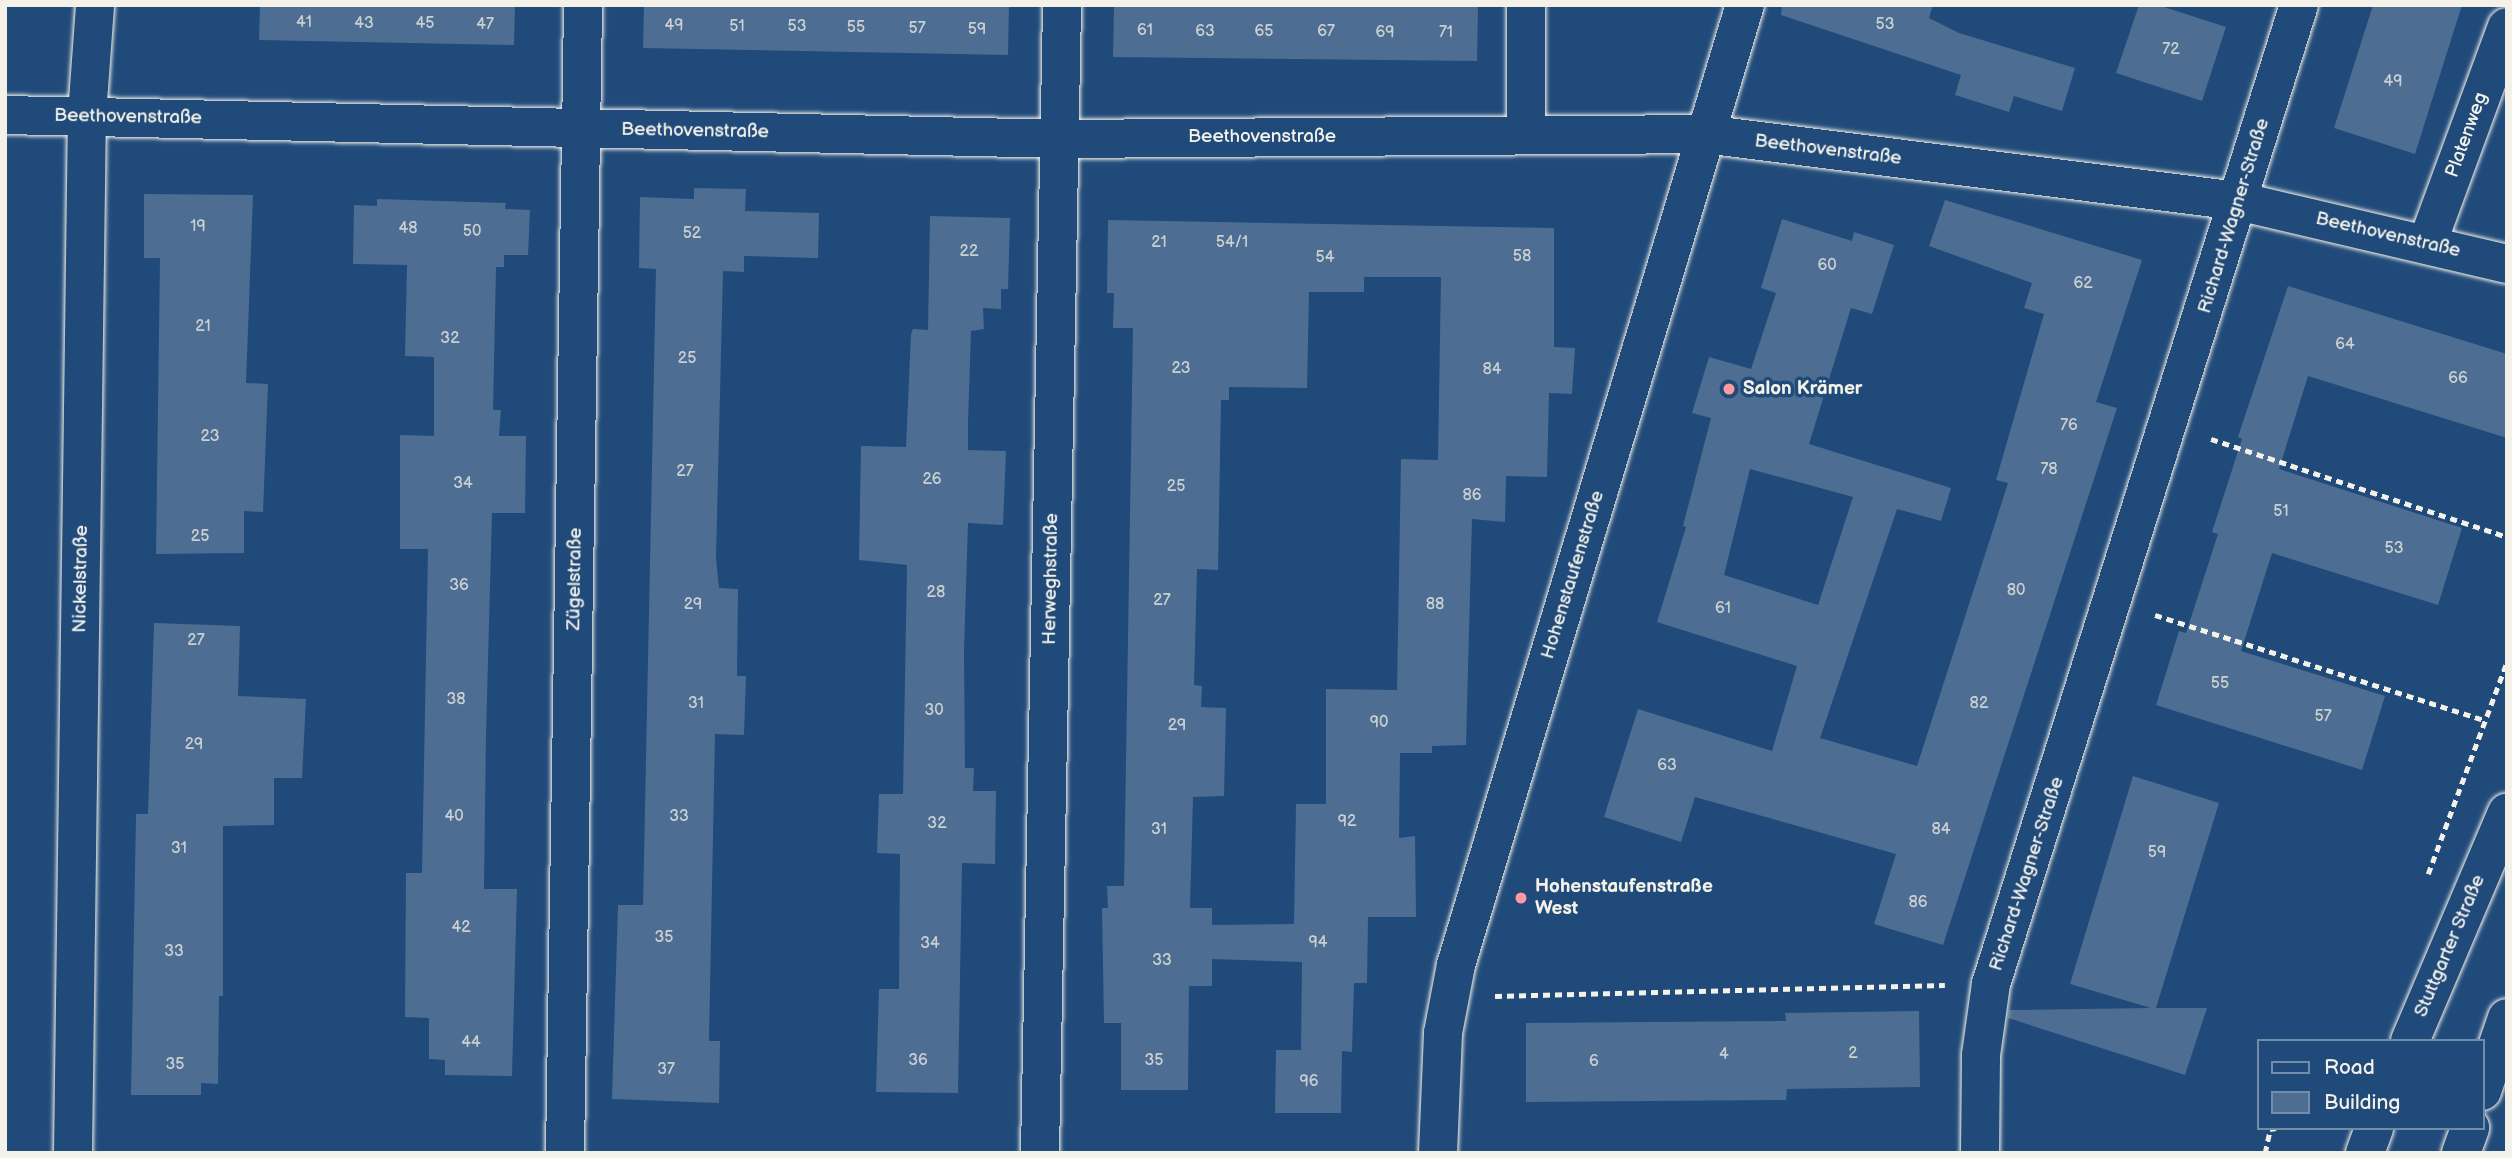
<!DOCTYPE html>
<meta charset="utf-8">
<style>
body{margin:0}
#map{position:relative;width:2512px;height:1158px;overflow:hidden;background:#1f4a7a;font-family:"Balsamiq Sans",sans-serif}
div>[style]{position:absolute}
.building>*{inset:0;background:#4d6e92}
.path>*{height:4.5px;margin-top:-2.25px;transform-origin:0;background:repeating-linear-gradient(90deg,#f4f1e8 0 7px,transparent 0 12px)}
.roads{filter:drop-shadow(0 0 2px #f4f1e8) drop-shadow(0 0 2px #f4f1e8)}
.minor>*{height:38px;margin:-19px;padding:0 19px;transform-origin:19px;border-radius:19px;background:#1f4a7a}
.major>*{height:38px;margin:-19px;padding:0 19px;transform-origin:19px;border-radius:19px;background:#1f4a7a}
.dots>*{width:19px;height:19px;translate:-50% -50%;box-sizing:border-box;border:4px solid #1f4a7a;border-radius:50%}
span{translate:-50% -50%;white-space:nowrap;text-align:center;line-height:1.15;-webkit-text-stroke:7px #1f4a7a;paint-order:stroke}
.number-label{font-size:16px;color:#cad0d2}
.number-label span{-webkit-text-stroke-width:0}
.street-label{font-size:19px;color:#f4f1e8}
.poi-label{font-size:19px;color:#f4f1e8;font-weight:700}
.left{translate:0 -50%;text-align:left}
.frame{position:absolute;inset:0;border:7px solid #f4f1e8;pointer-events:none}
.legend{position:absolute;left:2257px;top:1039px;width:228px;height:91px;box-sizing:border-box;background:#1f4a7a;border:2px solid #748da6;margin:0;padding:9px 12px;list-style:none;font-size:21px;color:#f4f1e8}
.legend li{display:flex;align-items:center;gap:14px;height:35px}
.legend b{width:35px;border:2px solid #748da6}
</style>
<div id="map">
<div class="building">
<i style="clip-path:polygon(260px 5px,515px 5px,514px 45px,259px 40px)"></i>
<i style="clip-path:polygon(644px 5px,1009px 5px,1008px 55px,643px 48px)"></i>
<i style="clip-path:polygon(1114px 5px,1478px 5px,1477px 61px,1113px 57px)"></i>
<i style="clip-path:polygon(1782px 5px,1933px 5px,1929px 18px,1959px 33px,2075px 68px,2062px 111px,2014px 96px,2009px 112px,1955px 95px,1961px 75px,1781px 15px)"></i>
<i style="clip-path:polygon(2139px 5px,2158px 5px,2226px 27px,2202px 101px,2116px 73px)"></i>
<i style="clip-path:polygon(2373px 5px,2462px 5px,2415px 154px,2334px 128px)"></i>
<i style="clip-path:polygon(694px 188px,746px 189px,745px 211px,819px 213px,818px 258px,744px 256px,744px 272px,723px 271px,716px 558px,719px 588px,738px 589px,737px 676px,746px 676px,744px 735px,715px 734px,709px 1041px,720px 1041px,719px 1103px,612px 1099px,618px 905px,643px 905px,656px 269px,639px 268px,640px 197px,694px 199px)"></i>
<i style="clip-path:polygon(144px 194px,253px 195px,246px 383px,268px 384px,263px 512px,244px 511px,244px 553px,156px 554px,160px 258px,144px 258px)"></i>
<i style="clip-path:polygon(377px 199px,506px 203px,505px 209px,530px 210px,528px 255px,504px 255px,504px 267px,496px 267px,493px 410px,501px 410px,499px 436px,526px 436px,525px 513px,492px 513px,486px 734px,484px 889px,517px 889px,512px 1076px,445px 1075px,445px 1060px,429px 1059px,429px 1018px,405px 1017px,406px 873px,422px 873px,428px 549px,400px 549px,400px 435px,434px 436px,434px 357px,405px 356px,407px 265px,353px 264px,354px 205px,377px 206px)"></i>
<i style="clip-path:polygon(evenodd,1945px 200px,2142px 260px,2096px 402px,2117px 408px,1943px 945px,1874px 924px,1896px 854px,1695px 797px,1681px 842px,1604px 817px,1638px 709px,1772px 751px,1797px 666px,1657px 622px,1686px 527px,1683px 526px,1711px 418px,1692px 413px,1709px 357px,1751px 369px,1776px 293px,1761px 288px,1782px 219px,1852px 241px,1854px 232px,1894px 245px,1872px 314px,1851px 308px,1809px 444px,1951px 488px,1941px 521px,1897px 509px,1820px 738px,1917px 766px,2008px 483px,1996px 480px,2044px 314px,2024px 308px,2032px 283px,1929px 246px,1945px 200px,1750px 469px,1853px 497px,1818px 605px,1724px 575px,1750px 469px)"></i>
<i style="clip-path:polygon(930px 216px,1010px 218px,1008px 289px,1001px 289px,1001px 309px,983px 308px,984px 329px,971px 331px,968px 423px,968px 450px,1006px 451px,1003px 525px,968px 523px,964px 651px,965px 768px,974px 768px,973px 791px,996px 791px,995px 864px,962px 863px,958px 1093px,876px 1092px,879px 989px,899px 989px,900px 854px,877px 853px,879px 794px,903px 794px,907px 565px,859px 560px,861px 446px,906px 447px,911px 334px,913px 329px,928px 330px)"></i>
<i style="clip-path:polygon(evenodd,1108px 220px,1554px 228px,1554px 347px,1575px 348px,1572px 394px,1549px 393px,1547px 477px,1506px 476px,1505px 522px,1472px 519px,1466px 745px,1432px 746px,1432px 753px,1400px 753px,1399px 838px,1415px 836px,1416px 917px,1368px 917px,1367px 983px,1354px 983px,1352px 1052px,1342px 1051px,1341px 1113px,1275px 1113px,1276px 1050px,1301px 1050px,1302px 962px,1212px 959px,1212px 986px,1189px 986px,1188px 1090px,1121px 1090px,1121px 1023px,1104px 1023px,1102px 908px,1108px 908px,1107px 886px,1124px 886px,1133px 328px,1113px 328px,1114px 293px,1107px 293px,1108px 220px,1364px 277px,1441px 277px,1438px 460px,1401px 459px,1397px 690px,1326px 689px,1326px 804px,1296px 804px,1294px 924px,1212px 925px,1212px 908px,1190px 908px,1193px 797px,1224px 796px,1226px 708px,1201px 707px,1202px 686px,1194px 685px,1197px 569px,1218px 570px,1221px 400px,1229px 400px,1229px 387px,1307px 388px,1309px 292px,1364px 292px,1364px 277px)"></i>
<i style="clip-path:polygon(2288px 286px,2507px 354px,2507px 438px,2308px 376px,2279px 469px,2462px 528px,2438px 605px,2272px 553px,2241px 651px,2385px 696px,2362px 770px,2156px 705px,2179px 631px,2186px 633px,2218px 534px,2212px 532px,2242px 439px,2238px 437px)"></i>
<i style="clip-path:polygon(154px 623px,240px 626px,238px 696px,306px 699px,302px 778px,274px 778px,274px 825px,223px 826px,223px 996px,219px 996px,218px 1084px,201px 1083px,201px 1095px,131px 1095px,136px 814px,148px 814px)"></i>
<i style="clip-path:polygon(2133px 776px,2219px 803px,2156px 1008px,2207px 1008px,2185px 1075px,2008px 1018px,2009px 1010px,2151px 1008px,2070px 984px)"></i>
<i style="clip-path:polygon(1919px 1011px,1920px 1087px,1787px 1089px,1786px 1100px,1526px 1102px,1526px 1023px,1786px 1021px,1785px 1013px)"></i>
</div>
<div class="path">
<i style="left:2211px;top:439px;width:312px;rotate:18.3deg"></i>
<i style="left:2155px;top:615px;width:345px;rotate:17.7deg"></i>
<i style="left:2428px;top:874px;width:226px;rotate:-69.6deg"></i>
<i style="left:1495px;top:996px;width:450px;rotate:-1.4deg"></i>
<i style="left:2265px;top:1153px;width:25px;rotate:-78deg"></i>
<i style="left:2270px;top:1129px;width:6px;rotate:-9deg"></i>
</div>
<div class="roads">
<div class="minor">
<i style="left:5px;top:115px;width:1055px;rotate:1.3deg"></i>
<i style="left:1060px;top:139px;width:644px;rotate:-0.44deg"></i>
<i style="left:1704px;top:134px;width:538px;rotate:7.15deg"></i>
<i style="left:2238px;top:201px;width:276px;rotate:13.2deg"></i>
<i style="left:1526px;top:135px;width:130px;rotate:-90deg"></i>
<i style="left:2427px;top:244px;width:231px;rotate:-69.8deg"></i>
<i style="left:73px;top:1153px;width:1038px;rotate:-89.23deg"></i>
<i style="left:87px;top:115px;width:110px;rotate:-85.8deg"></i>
<i style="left:565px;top:1153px;width:1148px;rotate:-89.1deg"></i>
<i style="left:1040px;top:1153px;width:1148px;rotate:-88.9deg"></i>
<i style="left:1438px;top:1153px;width:120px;rotate:-87.6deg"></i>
<i style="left:1443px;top:1033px;width:69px;rotate:-79.2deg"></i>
<i style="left:1456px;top:965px;width:1003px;rotate:-73.25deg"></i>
<i style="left:1980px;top:1153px;width:98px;rotate:-89.4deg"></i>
<i style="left:1981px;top:1055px;width:72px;rotate:-82deg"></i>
<i style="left:1991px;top:984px;width:1026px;rotate:-72.54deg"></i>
</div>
<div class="major">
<i style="left:2410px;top:1041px;width:248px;rotate:-67deg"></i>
<i style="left:2482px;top:1091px;width:77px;rotate:-71.1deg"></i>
<i style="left:2365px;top:1153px;width:27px;rotate:-70deg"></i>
<i style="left:2461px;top:1153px;width:27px;rotate:-70deg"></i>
</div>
</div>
<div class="dots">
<i style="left:1729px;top:389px;background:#ff9aa2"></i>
<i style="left:1521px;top:898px;background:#ff9aa2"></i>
</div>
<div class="number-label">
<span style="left:304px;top:23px">41</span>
<span style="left:364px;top:24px">43</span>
<span style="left:425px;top:24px">45</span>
<span style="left:485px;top:25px">47</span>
<span style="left:1885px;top:25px">53</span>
<span style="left:674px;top:26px">49</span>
<span style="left:737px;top:27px">51</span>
<span style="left:797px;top:27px">53</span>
<span style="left:856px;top:28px">55</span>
<span style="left:917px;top:29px">57</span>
<span style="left:977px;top:30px">59</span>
<span style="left:1145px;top:31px">61</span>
<span style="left:1205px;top:32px">63</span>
<span style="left:1264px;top:32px">65</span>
<span style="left:1326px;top:32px">67</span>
<span style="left:1385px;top:33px">69</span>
<span style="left:1446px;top:33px">71</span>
<span style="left:2171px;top:50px">72</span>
<span style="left:2393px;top:82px">49</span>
<span style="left:198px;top:227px">19</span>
<span style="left:408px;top:229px">48</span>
<span style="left:472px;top:232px">50</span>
<span style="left:692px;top:234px">52</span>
<span style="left:1159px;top:243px">21</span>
<span style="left:1232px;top:243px">54/1</span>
<span style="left:969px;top:252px">22</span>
<span style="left:1522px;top:257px">58</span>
<span style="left:1325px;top:258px">54</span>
<span style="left:1827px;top:266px">60</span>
<span style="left:2083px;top:284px">62</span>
<span style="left:203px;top:327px">21</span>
<span style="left:450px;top:339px">32</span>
<span style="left:2345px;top:345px">64</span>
<span style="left:687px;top:359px">25</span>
<span style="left:1181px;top:369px">23</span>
<span style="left:1492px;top:370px">84</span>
<span style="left:2458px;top:379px">66</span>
<span style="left:2069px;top:426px">76</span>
<span style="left:210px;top:437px">23</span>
<span style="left:2049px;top:470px">78</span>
<span style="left:685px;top:472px">27</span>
<span style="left:932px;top:480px">26</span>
<span style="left:463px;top:484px">34</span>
<span style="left:1176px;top:487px">25</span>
<span style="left:1472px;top:496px">86</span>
<span style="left:2281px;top:512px">51</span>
<span style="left:200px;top:537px">25</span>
<span style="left:2394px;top:549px">53</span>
<span style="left:459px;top:586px">36</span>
<span style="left:2016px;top:591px">80</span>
<span style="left:936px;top:593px">28</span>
<span style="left:1162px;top:601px">27</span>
<span style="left:693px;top:605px">29</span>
<span style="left:1435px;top:605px">88</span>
<span style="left:1723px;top:609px">61</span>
<span style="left:196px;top:641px">27</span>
<span style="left:2220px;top:684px">55</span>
<span style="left:456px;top:700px">38</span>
<span style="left:696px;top:704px">31</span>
<span style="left:1979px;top:704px">82</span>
<span style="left:934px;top:711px">30</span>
<span style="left:2323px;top:717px">57</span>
<span style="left:1379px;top:723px">90</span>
<span style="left:1177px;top:726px">29</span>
<span style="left:194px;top:745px">29</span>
<span style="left:1667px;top:766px">63</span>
<span style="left:454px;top:817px">40</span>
<span style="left:679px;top:817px">33</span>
<span style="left:1347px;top:822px">92</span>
<span style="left:937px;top:824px">32</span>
<span style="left:1159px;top:830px">31</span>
<span style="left:1941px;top:830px">84</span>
<span style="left:179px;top:849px">31</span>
<span style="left:2157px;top:853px">59</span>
<span style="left:1918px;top:903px">86</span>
<span style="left:461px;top:928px">42</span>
<span style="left:664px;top:938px">35</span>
<span style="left:1318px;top:943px">94</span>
<span style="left:930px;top:944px">34</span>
<span style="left:174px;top:952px">33</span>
<span style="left:1162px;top:961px">33</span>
<span style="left:471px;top:1043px">44</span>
<span style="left:1853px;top:1054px">2</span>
<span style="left:1724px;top:1055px">4</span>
<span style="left:918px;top:1061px">36</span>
<span style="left:1154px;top:1061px">35</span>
<span style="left:1594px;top:1062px">6</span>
<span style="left:175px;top:1065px">35</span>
<span style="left:666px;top:1070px">37</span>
<span style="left:1309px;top:1082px">96</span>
</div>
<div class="street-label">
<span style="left:128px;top:117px;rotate:1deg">Beethovenstraße</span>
<span style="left:695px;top:131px;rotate:1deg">Beethovenstraße</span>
<span style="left:2467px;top:135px;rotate:-70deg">Platenweg</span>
<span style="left:1262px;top:137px">Beethovenstraße</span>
<span style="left:1828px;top:150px;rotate:7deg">Beethovenstraße</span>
<span style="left:2234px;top:216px;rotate:-73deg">Richard-Wagner-Straße</span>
<span style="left:2388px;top:235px;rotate:13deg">Beethovenstraße</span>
<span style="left:1573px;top:575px;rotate:-73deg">Hohenstaufenstraße</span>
<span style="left:81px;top:579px;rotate:-89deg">Nickelstraße</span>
<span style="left:575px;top:579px;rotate:-89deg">Zügelstraße</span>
<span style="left:1051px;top:579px;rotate:-89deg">Herweghstraße</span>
<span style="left:2027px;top:874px;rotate:-72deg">Richard-Wagner-Straße</span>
<span style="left:2450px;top:946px;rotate:-67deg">Stuttgarter Straße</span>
</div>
<div class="poi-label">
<span class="left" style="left:1743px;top:389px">Salon Krämer</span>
<span class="left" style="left:1535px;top:898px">Hohenstaufenstraße<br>West</span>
</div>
<div class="frame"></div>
<ul class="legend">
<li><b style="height:9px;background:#1f4a7a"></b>Road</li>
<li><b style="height:19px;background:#4d6e92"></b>Building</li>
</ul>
</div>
